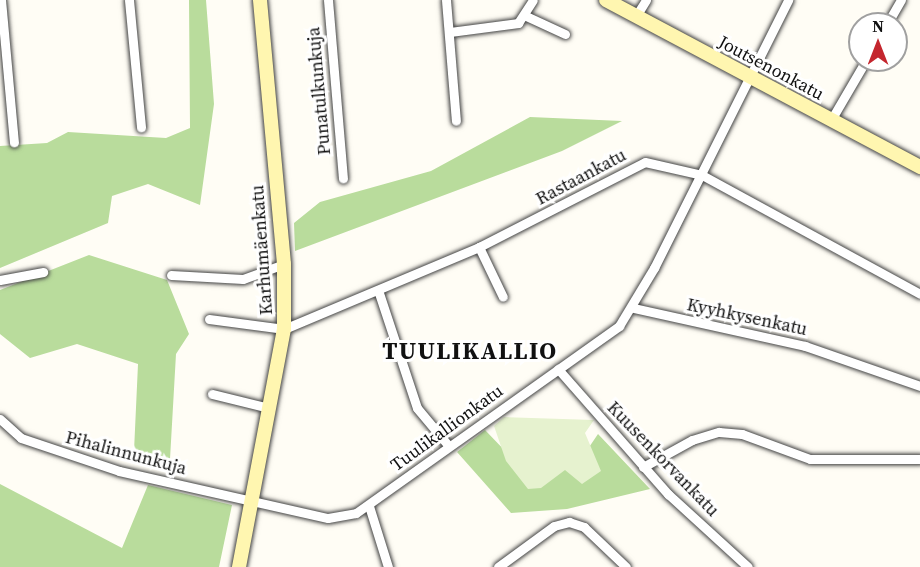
<!DOCTYPE html>
<meta charset="utf-8">
<style>
body{margin:0}
#map{position:relative;width:920px;height:567px;overflow:hidden;background:#fffdf5;font-family:"Source Serif 4",serif}
div>[style]{position:absolute}
.forest>*{inset:0;background:#b9dc9c}
.pitch>*{inset:0;background:#e6f2cf}
.roads{filter:drop-shadow(0 0 2px #444) drop-shadow(0 0 2px #444)}
.street>*{height:9px;margin:-4.5px;padding:0 4.5px;transform-origin:4.5px;border-radius:4.5px;background:#fff}
.secondary>*{height:14px;margin:-7px;padding:0 7px;transform-origin:7px;border-radius:7px;background:#fff6b0}
span{translate:-50% -50%;white-space:nowrap;text-align:center;line-height:1.15;-webkit-text-stroke:6px #fff;paint-order:stroke}
.street-label{font-size:18px;color:#111}
.district-label{font-size:24px;color:#111;font-weight:700;letter-spacing:1.5px}
.north{position:absolute;left:848px;top:12px;width:60px;height:60px;box-sizing:border-box;background:#fff;border:2px solid #a0a0a0;border-radius:50%;rotate:0deg;font-size:16px;font-weight:700;line-height:24px;text-align:center;color:#111}
.north::after{content:'';display:block;margin:auto;width:21px;height:27px;background:#c4262e;clip-path:polygon(50% 0,100% 100%,50% 72%,0 100%)}
</style>
<div id="map">
<div class="forest">
<i style="clip-path:polygon(189px 0,206px 0,214px 104px,200px 205px,148px 184px,112px 196px,108px 223px,0 268px,0 146px,47px 143px,68px 132px,166px 138px,190px 128px)"></i>
<i style="clip-path:polygon(530px 117px,622px 121px,562px 151px,295px 251px,294px 223px,320px 202px,431px 171px)"></i>
<i style="clip-path:polygon(89px 255px,167px 280px,189px 334px,176px 354px,170px 459px,134px 451px,138px 364px,77px 344px,30px 358px,0 334px,0 290px)"></i>
<i style="clip-path:polygon(485px 430px,512px 458px,577px 465px,598px 434px,650px 489px,567px 509px,511px 513px,457px 452px)"></i>
<i style="clip-path:polygon(0 484px,122px 548px,148px 485px,232px 505px,219px 567px,0 567px)"></i>
</div>
<div class="pitch">
<i style="clip-path:polygon(504px 417px,594px 420px,585px 433px,601px 471px,582px 484px,565px 470px,541px 488px,528px 489px,506px 461px,494px 426px)"></i>
</div>
<div class="roads">
<div class="street">
<i style="left:1px;top:0;width:143px;rotate:84.8deg"></i>
<i style="left:129px;top:0;width:128px;rotate:84.6deg"></i>
<i style="left:328px;top:0;width:179px;rotate:85.2deg"></i>
<i style="left:446px;top:0;width:121px;rotate:85.3deg"></i>
<i style="left:526px;top:16px;width:43px;rotate:24.8deg"></i>
<i style="left:636px;top:16px;width:19px;rotate:-58deg"></i>
<i style="left:887px;top:24px;width:28px;rotate:-60deg"></i>
<i style="left:450px;top:32px;width:69px;rotate:-7.5deg"></i>
<i style="left:518px;top:23px;width:27px;rotate:-57deg"></i>
<i style="left:831px;top:120px;width:69px;rotate:-59.7deg"></i>
<i style="left:479px;top:247px;width:55px;rotate:64.4deg"></i>
<i style="left:171px;top:275px;width:72px;rotate:3.2deg"></i>
<i style="left:243px;top:279px;width:44px;rotate:-20.1deg"></i>
<i style="left:0;top:280px;width:44px;rotate:-10.5deg"></i>
<i style="left:378px;top:290px;width:124px;rotate:71.7deg"></i>
<i style="left:417px;top:408px;width:48px;rotate:50deg"></i>
<i style="left:634px;top:308px;width:175px;rotate:12.5deg"></i>
<i style="left:805px;top:346px;width:122px;rotate:19.2deg"></i>
<i style="left:209px;top:319px;width:76px;rotate:7.6deg"></i>
<i style="left:284px;top:329px;width:212px;rotate:-22.8deg"></i>
<i style="left:479px;top:247px;width:186px;rotate:-27.1deg"></i>
<i style="left:645px;top:162px;width:58px;rotate:12.8deg"></i>
<i style="left:702px;top:175px;width:248px;rotate:28.6deg"></i>
<i style="left:558px;top:369px;width:167px;rotate:48.7deg"></i>
<i style="left:668px;top:494px;width:108px;rotate:42.4deg"></i>
<i style="left:212px;top:394px;width:59px;rotate:13.8deg"></i>
<i style="left:0;top:419px;width:28px;rotate:42deg"></i>
<i style="left:21px;top:438px;width:103px;rotate:18.6deg"></i>
<i style="left:119px;top:471px;width:214px;rotate:12.7deg"></i>
<i style="left:328px;top:518px;width:28px;rotate:-10deg"></i>
<i style="left:356px;top:513px;width:323px;rotate:-35.4deg"></i>
<i style="left:619px;top:326px;width:68px;rotate:-58.9deg"></i>
<i style="left:654px;top:268px;width:300px;rotate:-63.4deg"></i>
<i style="left:643px;top:467px;width:56px;rotate:-28.9deg"></i>
<i style="left:692px;top:440px;width:28px;rotate:-17deg"></i>
<i style="left:719px;top:432px;width:23px;rotate:5deg"></i>
<i style="left:742px;top:434px;width:72px;rotate:20.2deg"></i>
<i style="left:810px;top:459px;width:110px"></i>
<i style="left:369px;top:506px;width:64px;rotate:72.7deg"></i>
<i style="left:498px;top:567px;width:69px;rotate:-36.2deg"></i>
<i style="left:554px;top:526px;width:16px;rotate:-15deg"></i>
<i style="left:569px;top:522px;width:16px;rotate:18deg"></i>
<i style="left:584px;top:527px;width:58px;rotate:43.6deg"></i>
</div>
<div class="secondary">
<i style="left:606px;top:0;width:356px;rotate:28deg"></i>
<i style="left:239px;top:567px;width:242px;rotate:-79.3deg"></i>
<i style="left:284px;top:329px;width:65px;rotate:-90deg"></i>
<i style="left:284px;top:264px;width:265px;rotate:-95.2deg"></i>
</div>
</div>
<div class="street-label">
<span style="left:771px;top:68px;rotate:28deg">Joutsenonkatu</span>
<span style="left:319px;top:91px;rotate:-95deg">Punatulkunkuja</span>
<span style="left:581px;top:177px;rotate:-28deg">Rastaankatu</span>
<span style="left:262px;top:250px;rotate:-94deg">Karhumäenkatu</span>
<span style="left:747px;top:317px;rotate:12deg">Kyyhkysenkatu</span>
<span style="left:447px;top:428px;rotate:-36deg">Tuulikallionkatu</span>
<span style="left:126px;top:453px;rotate:15deg">Pihalinnunkuja</span>
<span style="left:663px;top:459px;rotate:46deg">Kuusenkorvankatu</span>
</div>
<div class="district-label">
<span style="left:470px;top:351px">TUULIKALLIO</span>
</div>
<div class="north">N</div>
</div>
